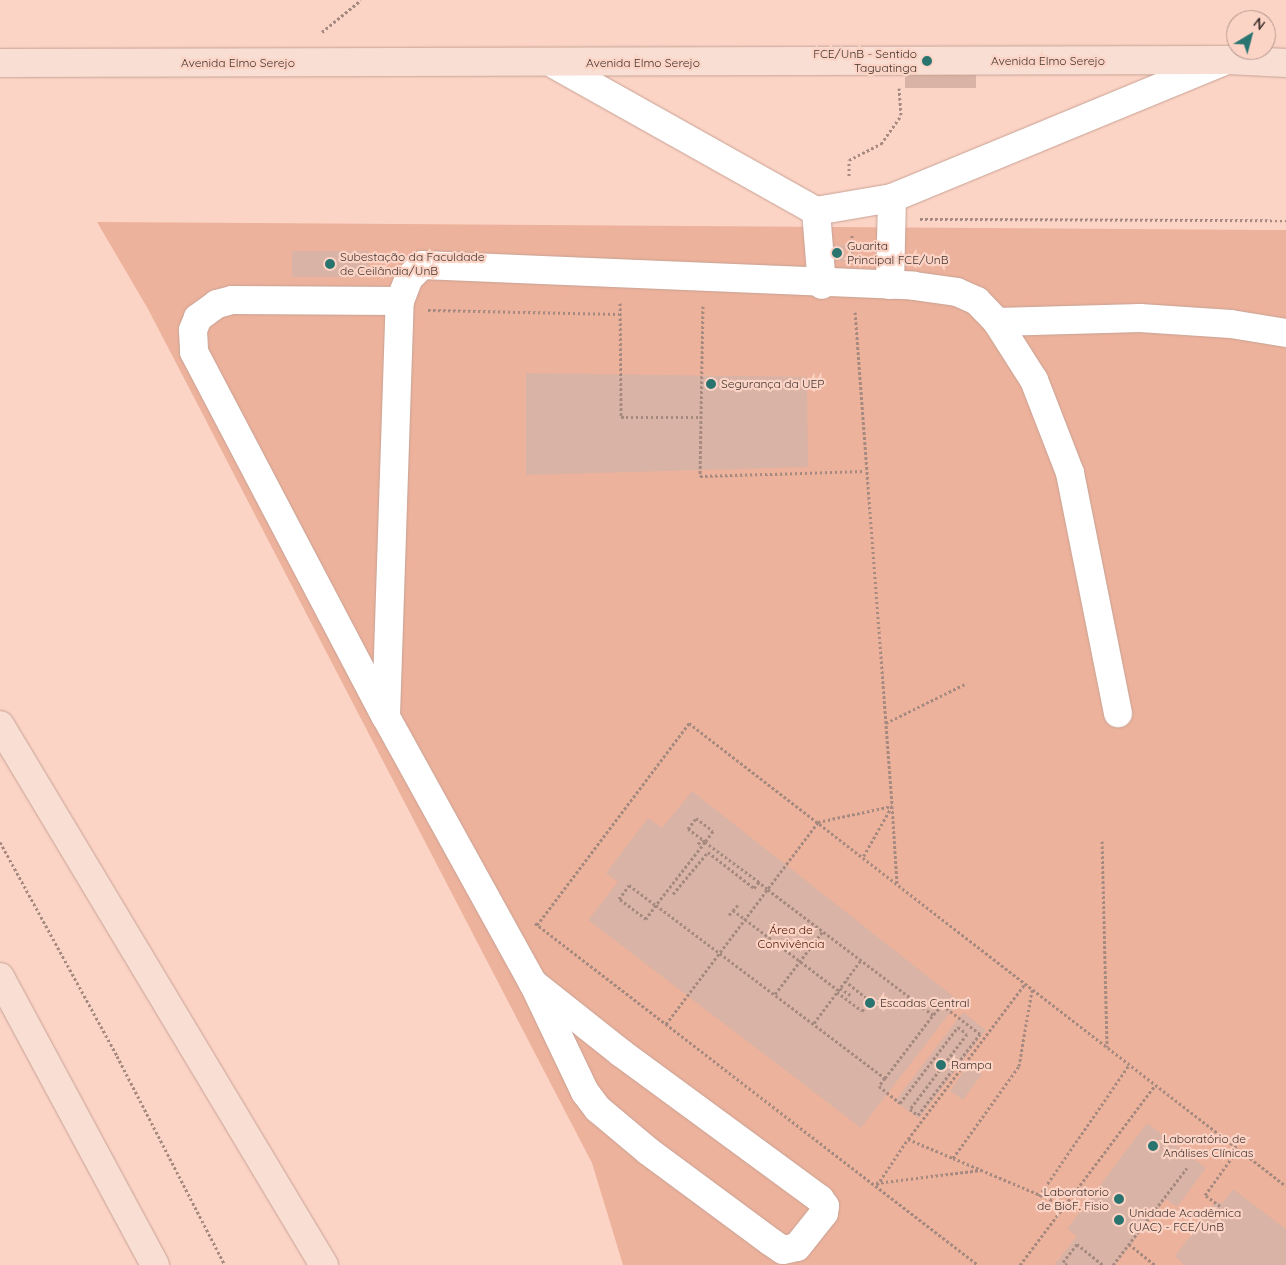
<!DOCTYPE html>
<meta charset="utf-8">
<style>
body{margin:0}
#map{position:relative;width:1286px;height:1265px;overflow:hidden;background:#fcd4c6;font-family:Quicksand,sans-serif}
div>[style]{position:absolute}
.green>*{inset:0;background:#edb29c}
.building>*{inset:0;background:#d9b3a5}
.path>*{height:3px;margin-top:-1.5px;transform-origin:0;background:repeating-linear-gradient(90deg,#a68a80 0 2.5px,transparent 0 5px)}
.roads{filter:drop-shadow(0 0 1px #c7a294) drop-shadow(0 0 1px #c7a294)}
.minor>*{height:28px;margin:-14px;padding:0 14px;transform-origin:14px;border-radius:14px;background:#fff}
.major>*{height:28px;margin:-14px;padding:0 14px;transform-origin:14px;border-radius:14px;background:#f9ded4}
.dots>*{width:14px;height:14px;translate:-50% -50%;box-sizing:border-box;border:2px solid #fcd4c6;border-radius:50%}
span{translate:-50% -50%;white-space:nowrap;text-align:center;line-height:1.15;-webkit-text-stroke:4.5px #fcd4c6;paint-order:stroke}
.poi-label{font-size:12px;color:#43342f}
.right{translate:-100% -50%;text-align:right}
.left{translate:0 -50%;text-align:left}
.street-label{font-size:12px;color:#43342f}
.park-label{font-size:12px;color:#4e1500}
.north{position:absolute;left:1226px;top:10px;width:50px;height:50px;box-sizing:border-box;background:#fcd4c6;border:1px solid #b2948a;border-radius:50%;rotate:37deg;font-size:14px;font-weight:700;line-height:20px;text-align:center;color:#43342f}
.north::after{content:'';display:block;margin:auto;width:18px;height:22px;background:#2a7470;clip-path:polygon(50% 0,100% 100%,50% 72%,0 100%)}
</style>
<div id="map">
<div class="green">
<i style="clip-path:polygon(97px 222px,1286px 230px,1286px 1265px,623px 1265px,592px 1163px,148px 309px)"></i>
</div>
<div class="building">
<i style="clip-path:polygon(905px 75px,976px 75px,976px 88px,905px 88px)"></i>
<i style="clip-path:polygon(829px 245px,845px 245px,845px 261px,829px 261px)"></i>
<i style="clip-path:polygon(292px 251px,369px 251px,369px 277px,292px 277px)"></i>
<i style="clip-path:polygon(526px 373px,807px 377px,808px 467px,526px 475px)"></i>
<i style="clip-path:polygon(692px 791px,959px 1001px,861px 1128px,588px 920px,618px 882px,606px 873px,648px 818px,662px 828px)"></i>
<i style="clip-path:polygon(963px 1012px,986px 1030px,919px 1119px,895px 1101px)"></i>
<i style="clip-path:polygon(968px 1065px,982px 1074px,963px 1100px,950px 1091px)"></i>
<i style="clip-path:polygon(1147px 1123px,1206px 1168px,1177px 1207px,1166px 1199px,1115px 1265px,1054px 1265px,1077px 1236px,1067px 1229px)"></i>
<i style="clip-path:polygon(1233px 1189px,1286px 1229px,1286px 1265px,1184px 1265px,1175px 1256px,1217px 1201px,1222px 1204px)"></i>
</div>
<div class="path">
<i style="left:322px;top:32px;width:50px;rotate:-39.4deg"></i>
<i style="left:849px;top:176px;width:16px;rotate:-90deg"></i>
<i style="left:849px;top:160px;width:36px;rotate:-27deg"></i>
<i style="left:881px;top:144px;width:35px;rotate:-55deg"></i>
<i style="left:901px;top:115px;width:27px;rotate:-94deg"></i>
<i style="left:920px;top:219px;width:366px;rotate:0.2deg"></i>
<i style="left:852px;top:235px;width:18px;rotate:90deg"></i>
<i style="left:620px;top:303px;width:114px;rotate:89.5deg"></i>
<i style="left:621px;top:417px;width:80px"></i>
<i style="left:703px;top:306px;width:170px;rotate:91deg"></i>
<i style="left:700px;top:476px;width:165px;rotate:-1.7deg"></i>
<i style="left:428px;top:310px;width:191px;rotate:1.2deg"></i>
<i style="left:855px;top:312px;width:495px;rotate:85.7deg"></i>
<i style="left:892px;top:806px;width:59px;rotate:119.6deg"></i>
<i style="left:886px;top:723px;width:90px;rotate:-26.3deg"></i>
<i style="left:1102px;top:841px;width:206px;rotate:88.6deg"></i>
<i style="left:0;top:842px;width:244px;rotate:61.3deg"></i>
<i style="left:117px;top:1056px;width:235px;rotate:62.7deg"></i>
<i style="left:705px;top:842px;width:80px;rotate:127.9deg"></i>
<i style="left:656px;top:905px;width:287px;rotate:37.1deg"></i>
<i style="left:885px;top:1078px;width:79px;rotate:-52.7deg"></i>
<i style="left:933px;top:1015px;width:208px;rotate:-142.8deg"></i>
<i style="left:767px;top:889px;width:11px;rotate:-139deg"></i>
<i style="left:759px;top:882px;width:67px;rotate:-143.5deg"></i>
<i style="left:705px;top:842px;width:4px;rotate:-135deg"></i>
<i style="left:702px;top:839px;width:17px;rotate:-144deg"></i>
<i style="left:688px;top:829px;width:14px;rotate:-54deg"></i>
<i style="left:696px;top:818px;width:21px;rotate:37deg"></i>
<i style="left:713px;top:831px;width:14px;rotate:126deg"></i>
<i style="left:698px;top:844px;width:6px;rotate:-51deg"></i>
<i style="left:629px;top:885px;width:34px;rotate:37deg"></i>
<i style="left:656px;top:905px;width:17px;rotate:126deg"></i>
<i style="left:646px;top:919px;width:34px;rotate:-143deg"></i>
<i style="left:619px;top:899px;width:17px;rotate:-54deg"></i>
<i style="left:673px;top:894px;width:55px;rotate:-50.2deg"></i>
<i style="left:708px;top:852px;width:58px;rotate:38deg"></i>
<i style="left:754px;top:888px;width:8px;rotate:-50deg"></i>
<i style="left:738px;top:905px;width:7px;rotate:135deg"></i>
<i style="left:733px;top:910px;width:132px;rotate:37.3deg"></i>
<i style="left:729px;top:915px;width:6px;rotate:-51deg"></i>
<i style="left:535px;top:923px;width:560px;rotate:37.67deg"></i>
<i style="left:537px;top:925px;width:253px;rotate:-53deg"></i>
<i style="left:689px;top:723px;width:755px;rotate:37.8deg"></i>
<i style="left:840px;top:988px;width:14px;rotate:34deg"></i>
<i style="left:837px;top:992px;width:31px;rotate:37deg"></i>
<i style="left:862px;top:1011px;width:13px;rotate:-51deg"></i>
<i style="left:870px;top:1001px;width:32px;rotate:-141deg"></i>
<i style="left:775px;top:994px;width:79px;rotate:-52.7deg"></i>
<i style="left:814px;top:1023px;width:79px;rotate:-53.3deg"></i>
<i style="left:666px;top:1024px;width:253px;rotate:-53deg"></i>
<i style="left:818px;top:822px;width:76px;rotate:-12.2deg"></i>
<i style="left:892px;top:806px;width:77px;rotate:86.3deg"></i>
<i style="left:885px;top:1078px;width:10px;rotate:127deg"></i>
<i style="left:879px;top:1086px;width:27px;rotate:39deg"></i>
<i style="left:900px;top:1103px;width:96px;rotate:-52.7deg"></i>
<i style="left:958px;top:1027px;width:11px;rotate:38deg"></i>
<i style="left:967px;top:1034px;width:94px;rotate:127.2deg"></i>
<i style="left:910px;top:1109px;width:10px;rotate:37deg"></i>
<i style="left:918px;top:1115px;width:102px;rotate:-52.6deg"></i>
<i style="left:980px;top:1034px;width:48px;rotate:-142.7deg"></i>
<i style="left:942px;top:1005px;width:13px;rotate:132deg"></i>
<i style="left:908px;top:1139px;width:194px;rotate:-53deg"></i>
<i style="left:953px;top:1158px;width:123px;rotate:23deg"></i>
<i style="left:876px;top:1183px;width:106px;rotate:-7.1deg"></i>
<i style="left:877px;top:1185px;width:55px;rotate:-56deg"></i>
<i style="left:908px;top:1139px;width:49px;rotate:22.9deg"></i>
<i style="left:953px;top:1158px;width:113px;rotate:-54.3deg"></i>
<i style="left:1019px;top:1066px;width:77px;rotate:-80.3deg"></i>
<i style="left:1039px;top:1196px;width:159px;rotate:-55.5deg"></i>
<i style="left:1220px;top:1206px;width:19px;rotate:-144deg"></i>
<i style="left:1205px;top:1195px;width:57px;rotate:-54.3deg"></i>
<i style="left:1129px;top:1244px;width:33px;rotate:39deg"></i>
<i style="left:1020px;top:1265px;width:225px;rotate:-53.1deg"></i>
<i style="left:1067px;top:1265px;width:5px;rotate:-143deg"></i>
<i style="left:1063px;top:1262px;width:23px;rotate:-52deg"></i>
<i style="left:1077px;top:1244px;width:33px;rotate:39deg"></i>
<i style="left:1113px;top:1265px;width:122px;rotate:-52.7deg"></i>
</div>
<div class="roads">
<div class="minor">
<i style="left:552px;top:63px;width:303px;rotate:29.3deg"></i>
<i style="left:816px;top:211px;width:77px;rotate:-9.7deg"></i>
<i style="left:892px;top:198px;width:362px;rotate:-22.4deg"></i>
<i style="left:816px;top:211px;width:74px;rotate:85.4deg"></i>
<i style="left:890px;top:285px;width:87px;rotate:-88.7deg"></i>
<i style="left:400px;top:301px;width:168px;rotate:-179.7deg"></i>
<i style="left:232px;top:300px;width:16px;rotate:165deg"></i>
<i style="left:217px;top:304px;width:24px;rotate:144deg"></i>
<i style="left:198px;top:318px;width:13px;rotate:113deg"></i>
<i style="left:193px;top:330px;width:22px;rotate:87deg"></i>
<i style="left:194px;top:352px;width:412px;rotate:62.3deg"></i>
<i style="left:386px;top:717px;width:304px;rotate:61.1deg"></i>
<i style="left:533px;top:983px;width:121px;rotate:64.5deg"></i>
<i style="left:585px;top:1092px;width:21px;rotate:53deg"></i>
<i style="left:598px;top:1109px;width:65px;rotate:40deg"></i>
<i style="left:648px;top:1151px;width:153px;rotate:36.5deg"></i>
<i style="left:771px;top:1242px;width:14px;rotate:34deg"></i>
<i style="left:783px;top:1250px;width:14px;rotate:-12deg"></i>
<i style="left:797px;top:1247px;width:43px;rotate:-51.5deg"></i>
<i style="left:824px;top:1213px;width:7px;rotate:-82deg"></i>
<i style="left:825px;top:1206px;width:9px;rotate:-126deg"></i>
<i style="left:820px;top:1199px;width:248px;rotate:-143.7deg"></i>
<i style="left:620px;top:1052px;width:111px;rotate:-141.6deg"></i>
<i style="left:997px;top:322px;width:143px;rotate:-1.6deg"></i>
<i style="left:1140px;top:318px;width:91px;rotate:3.8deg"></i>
<i style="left:1231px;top:324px;width:56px;rotate:9.3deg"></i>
<i style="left:386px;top:715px;width:414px;rotate:-88.1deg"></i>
<i style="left:400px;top:301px;width:25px;rotate:-69deg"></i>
<i style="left:409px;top:278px;width:18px;rotate:-45deg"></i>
<i style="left:422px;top:265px;width:492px;rotate:2.4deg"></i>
<i style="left:914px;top:286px;width:43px;rotate:7.9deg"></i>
<i style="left:957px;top:292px;width:22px;rotate:24deg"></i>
<i style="left:977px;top:301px;width:29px;rotate:46deg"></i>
<i style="left:997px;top:322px;width:69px;rotate:57.5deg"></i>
<i style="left:1034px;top:380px;width:100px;rotate:68.8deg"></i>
<i style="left:1070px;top:473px;width:245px;rotate:78.7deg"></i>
</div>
<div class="major">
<i style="left:0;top:63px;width:1227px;rotate:-0.14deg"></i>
<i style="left:1227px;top:60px;width:59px;rotate:2.9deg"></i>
<i style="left:0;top:725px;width:630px;rotate:59.04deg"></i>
<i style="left:0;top:977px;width:327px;rotate:61.7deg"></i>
</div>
</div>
<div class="dots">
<i style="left:927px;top:61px;background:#2a7470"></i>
<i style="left:837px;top:253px;background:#2a7470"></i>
<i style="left:330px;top:264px;background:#2a7470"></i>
<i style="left:711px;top:384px;background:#2a7470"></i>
<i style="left:870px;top:1003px;background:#2a7470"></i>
<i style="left:941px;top:1065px;background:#2a7470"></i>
<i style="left:1153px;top:1146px;background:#2a7470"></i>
<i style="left:1119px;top:1199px;background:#2a7470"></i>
<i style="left:1119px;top:1220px;background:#2a7470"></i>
</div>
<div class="poi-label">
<span class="right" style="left:917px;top:61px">FCE/UnB - Sentido<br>Taguatinga</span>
<span class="left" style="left:847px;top:253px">Guarita<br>Principal FCE/UnB</span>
<span class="left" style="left:340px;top:264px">Subestação da Faculdade<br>de Ceilândia/UnB</span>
<span class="left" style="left:721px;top:384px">Segurança da UEP</span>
<span class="left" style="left:880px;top:1003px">Escadas Central</span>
<span class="left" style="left:951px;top:1065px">Rampa</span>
<span class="left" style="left:1163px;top:1146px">Laboratório de<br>Análises Clínicas</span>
<span class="right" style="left:1109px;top:1199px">Laboratorio<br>de BioF. Fisio</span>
<span class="left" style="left:1129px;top:1220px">Unidade Acadêmica<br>(UAC) - FCE/UnB</span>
</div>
<div class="street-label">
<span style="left:1048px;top:61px">Avenida Elmo Serejo</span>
<span style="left:238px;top:63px">Avenida Elmo Serejo</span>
<span style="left:643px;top:63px">Avenida Elmo Serejo</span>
</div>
<div class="park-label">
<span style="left:791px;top:937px">Área de<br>Convivência</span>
</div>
<div class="north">N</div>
</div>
